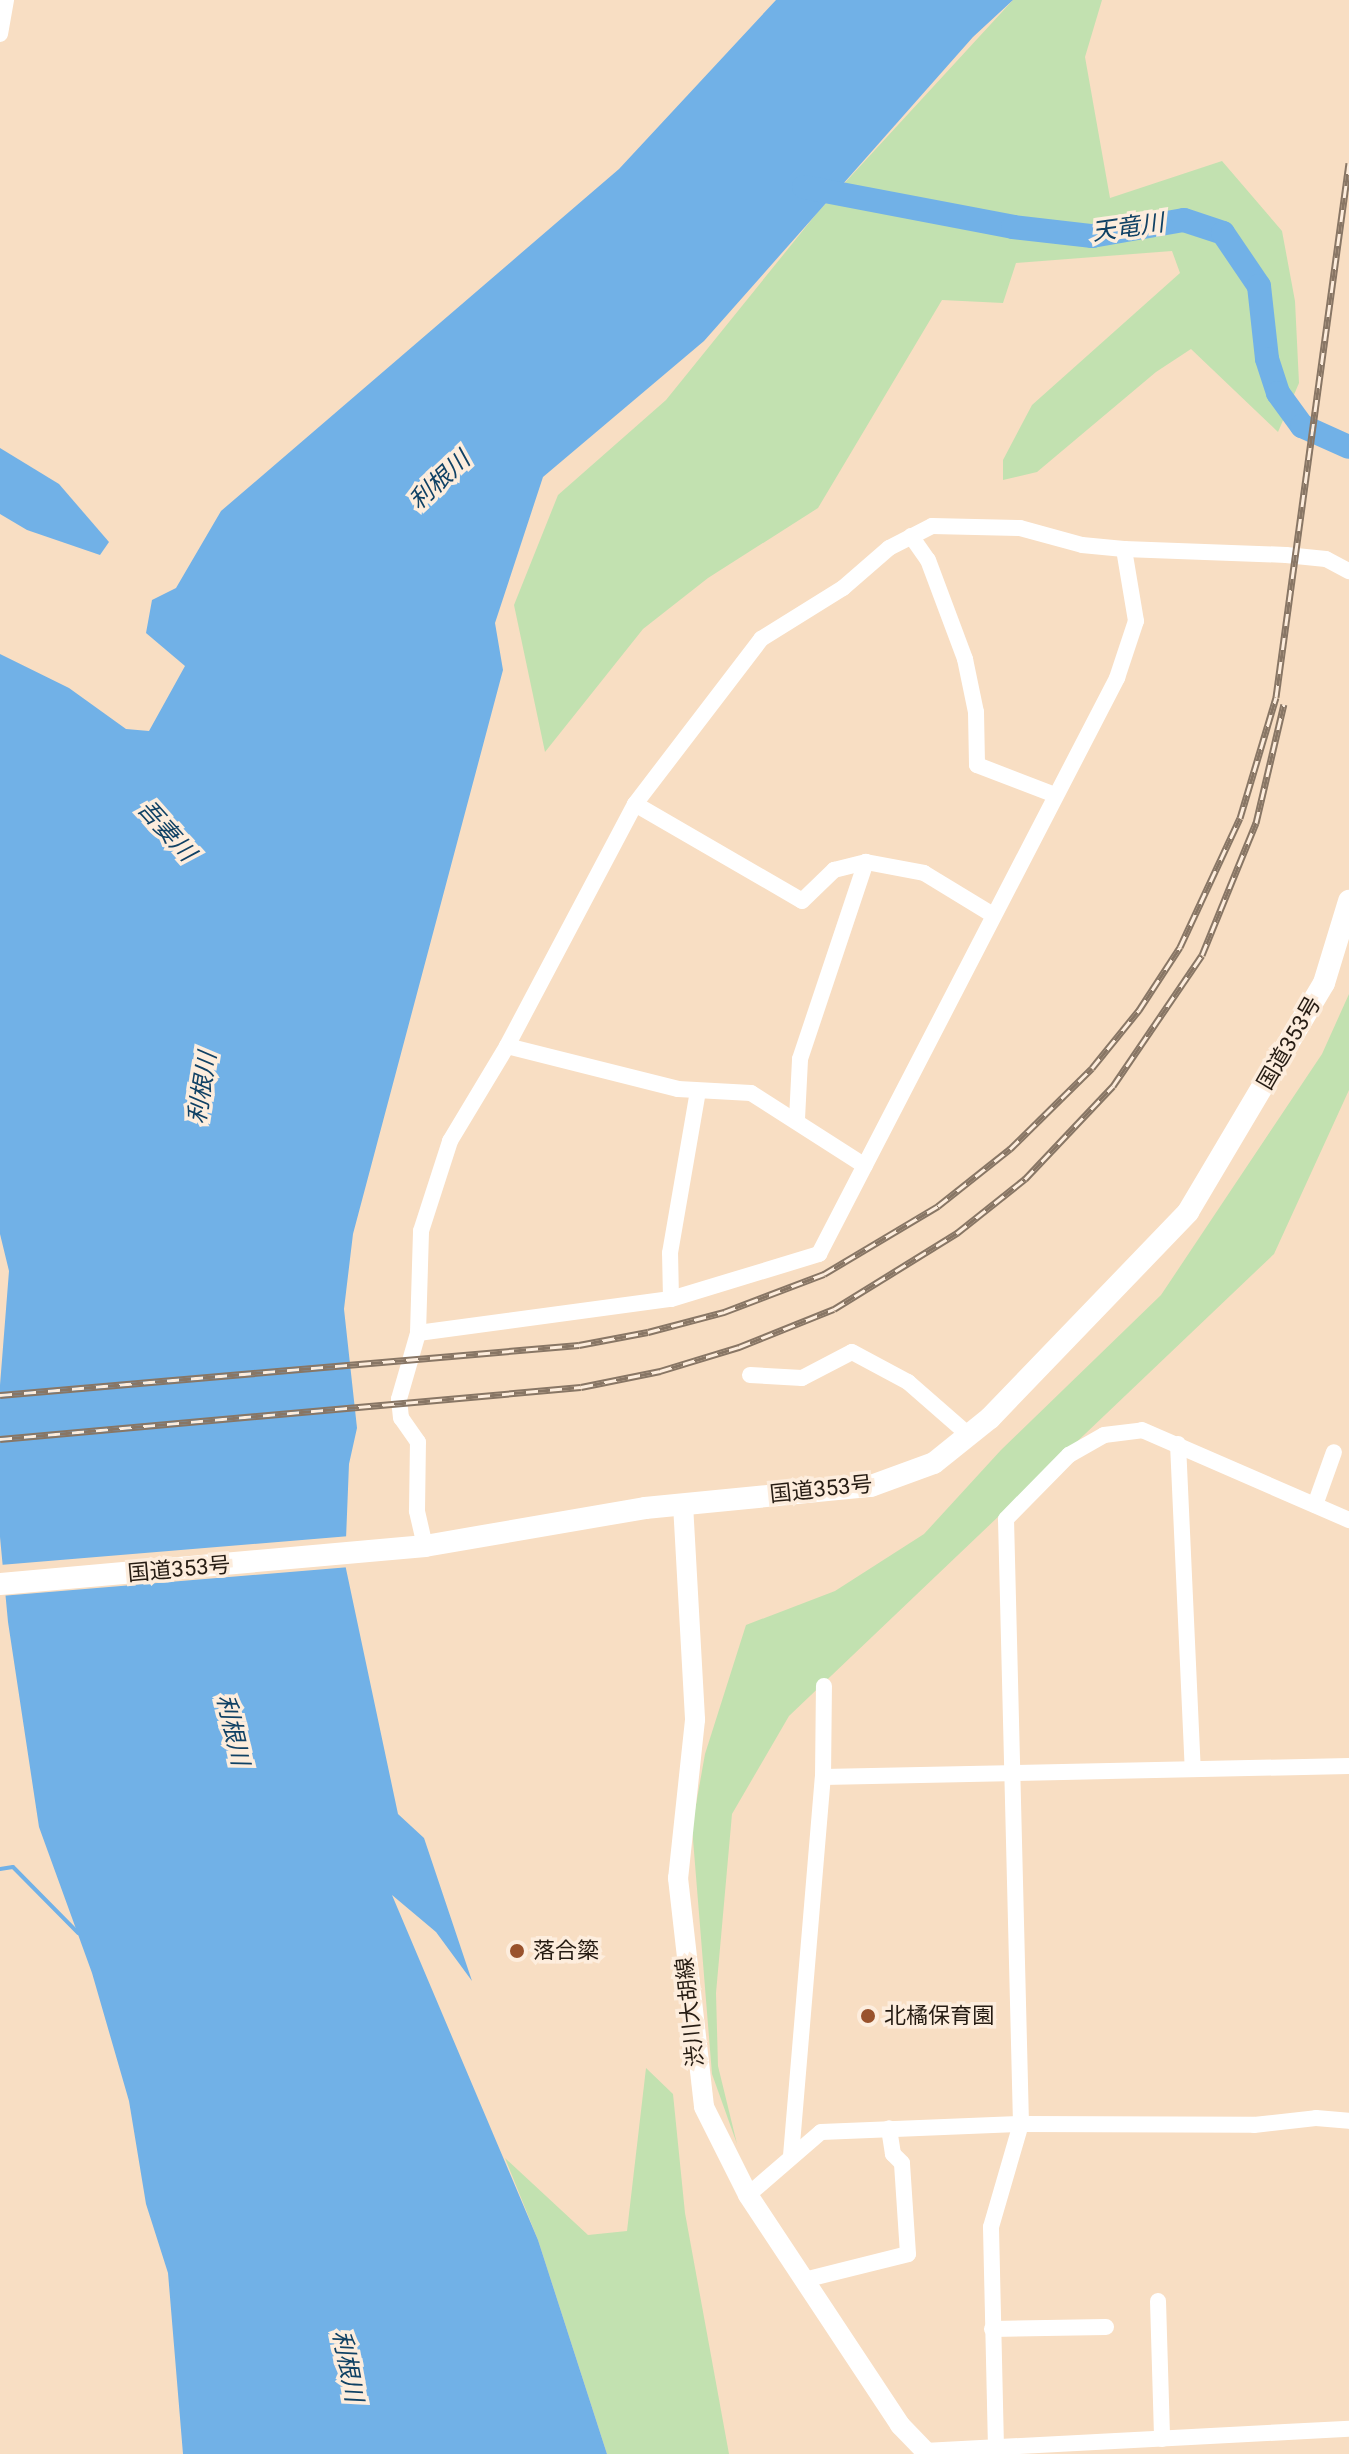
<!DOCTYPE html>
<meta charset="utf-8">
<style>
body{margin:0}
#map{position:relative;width:1349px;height:2454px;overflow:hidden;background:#f8dec3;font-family:Roboto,"Noto Sans JP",sans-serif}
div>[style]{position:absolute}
.green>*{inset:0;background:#c2e1b0}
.water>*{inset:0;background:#71b1e7}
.pier>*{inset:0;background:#f8dec3}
.stream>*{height:4px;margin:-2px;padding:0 2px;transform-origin:2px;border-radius:2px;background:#71b1e7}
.river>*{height:24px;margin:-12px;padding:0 12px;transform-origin:12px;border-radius:12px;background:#71b1e7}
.minor>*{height:16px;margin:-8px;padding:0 8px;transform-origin:8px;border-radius:8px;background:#fff}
.major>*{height:20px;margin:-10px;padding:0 10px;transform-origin:10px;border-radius:10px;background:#fff}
.highway>*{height:22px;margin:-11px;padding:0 11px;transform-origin:11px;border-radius:11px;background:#fff}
.rail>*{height:7px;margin-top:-3.5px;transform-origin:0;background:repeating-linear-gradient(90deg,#fdeddd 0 12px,#887665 0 24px);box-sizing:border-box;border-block:2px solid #887665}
.dots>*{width:22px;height:22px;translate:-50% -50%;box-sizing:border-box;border:4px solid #fdeddd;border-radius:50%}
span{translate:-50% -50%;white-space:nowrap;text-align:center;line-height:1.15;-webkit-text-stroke:7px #fdeddd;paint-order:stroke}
.street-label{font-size:22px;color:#261c13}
.poi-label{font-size:22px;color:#261c13}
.left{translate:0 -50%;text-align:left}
.water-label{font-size:24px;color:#104164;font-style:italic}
</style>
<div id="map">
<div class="green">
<i style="clip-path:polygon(1013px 0,1102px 0,1085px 57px,1110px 198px,1222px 161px,1282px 231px,1295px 301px,1299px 383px,1278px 432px,1191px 349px,1156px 372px,1037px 472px,1003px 480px,1003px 460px,1032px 405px,1180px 273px,1172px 251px,1016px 263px,1003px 303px,942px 300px,818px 508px,708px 578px,643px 629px,545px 752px,514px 605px,558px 495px,666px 400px,817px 213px)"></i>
<i style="clip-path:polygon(1349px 994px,1349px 1090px,1274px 1254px,789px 1716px,732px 1814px,716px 1993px,718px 2066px,737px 2144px,712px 2074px,692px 1827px,705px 1754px,746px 1625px,835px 1591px,924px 1534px,1001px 1450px,1161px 1295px,1322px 1054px)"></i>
<i style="clip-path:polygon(646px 2068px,673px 2094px,685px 2213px,729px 2454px,607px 2454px,538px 2240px,505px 2158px,588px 2235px,627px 2231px)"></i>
</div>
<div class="water">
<i style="clip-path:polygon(776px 0,1013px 0,973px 37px,704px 341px,543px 477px,495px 623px,503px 670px,353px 1234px,344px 1309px,357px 1428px,349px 1464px,345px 1564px,398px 1814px,424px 1838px,472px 1981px,436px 1932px,392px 1895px,538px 2240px,607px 2454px,183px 2454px,168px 2273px,146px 2204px,129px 2101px,92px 1973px,39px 1827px,8px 1622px,0 1537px,0 1385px,9px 1271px,0 1234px,0 654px,69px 688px,126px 729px,149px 731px,185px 666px,146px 633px,152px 600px,176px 588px,221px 511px,619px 169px)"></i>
<i style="clip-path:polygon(0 448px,59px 484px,109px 542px,100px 555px,27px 530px,0 514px)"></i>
</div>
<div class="pier">
<i style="clip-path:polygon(350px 1536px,350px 1567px,1px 1596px,0 1565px)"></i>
</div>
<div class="stream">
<i style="left:0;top:1869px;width:13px;rotate:-9deg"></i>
<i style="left:13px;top:1867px;width:93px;rotate:45.4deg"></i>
</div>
<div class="river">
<i style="left:804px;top:187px;width:213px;rotate:10.8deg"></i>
<i style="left:1013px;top:227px;width:80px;rotate:6.5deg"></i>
<i style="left:1092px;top:236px;width:93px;rotate:-9.9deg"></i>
<i style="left:1184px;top:220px;width:41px;rotate:18.4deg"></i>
<i style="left:1223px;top:233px;width:64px;rotate:55.8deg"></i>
<i style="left:1259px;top:286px;width:73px;rotate:83.7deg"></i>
<i style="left:1267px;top:359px;width:36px;rotate:72deg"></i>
<i style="left:1278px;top:393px;width:41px;rotate:54deg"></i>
<i style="left:1302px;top:426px;width:51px;rotate:24.1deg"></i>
</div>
<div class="minor">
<i style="left:0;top:34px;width:35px;rotate:-80deg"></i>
<i style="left:911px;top:536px;width:29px;rotate:55deg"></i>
<i style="left:928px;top:560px;width:106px;rotate:69.5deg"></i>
<i style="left:965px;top:659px;width:54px;rotate:78.3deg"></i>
<i style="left:976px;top:712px;width:53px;rotate:88.9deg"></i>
<i style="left:977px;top:765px;width:84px;rotate:21deg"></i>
<i style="left:635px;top:804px;width:193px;rotate:30.1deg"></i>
<i style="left:802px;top:901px;width:45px;rotate:-44.1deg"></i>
<i style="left:834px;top:870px;width:33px;rotate:-14deg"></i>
<i style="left:866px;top:862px;width:59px;rotate:10.7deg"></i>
<i style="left:924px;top:873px;width:81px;rotate:31.3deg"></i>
<i style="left:507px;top:1046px;width:176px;rotate:14.1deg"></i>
<i style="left:678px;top:1089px;width:73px;rotate:3.1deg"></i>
<i style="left:751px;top:1093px;width:135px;rotate:32.6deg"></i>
<i style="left:797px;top:1119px;width:60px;rotate:-87.1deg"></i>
<i style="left:800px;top:1059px;width:208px;rotate:-71.5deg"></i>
<i style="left:671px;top:1299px;width:46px;rotate:-91.2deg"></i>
<i style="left:670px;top:1253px;width:164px;rotate:-80.2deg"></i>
<i style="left:418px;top:1333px;width:255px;rotate:-7.7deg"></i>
<i style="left:671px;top:1299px;width:155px;rotate:-16.9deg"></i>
<i style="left:819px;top:1254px;width:649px;rotate:-62.64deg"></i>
<i style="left:1117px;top:678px;width:60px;rotate:-71.6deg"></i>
<i style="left:1136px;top:621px;width:73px;rotate:-99.5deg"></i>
<i style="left:750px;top:1375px;width:52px;rotate:3.3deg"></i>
<i style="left:802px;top:1378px;width:56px;rotate:-27.5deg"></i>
<i style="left:852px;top:1352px;width:64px;rotate:28.2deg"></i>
<i style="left:908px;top:1382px;width:82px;rotate:41.1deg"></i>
<i style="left:1178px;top:1444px;width:325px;rotate:87.4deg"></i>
<i style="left:1315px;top:1505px;width:56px;rotate:-70.3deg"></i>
<i style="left:425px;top:1546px;width:36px;rotate:-103deg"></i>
<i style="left:417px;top:1511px;width:69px;rotate:-89.2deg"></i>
<i style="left:418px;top:1442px;width:29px;rotate:-125deg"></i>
<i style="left:401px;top:1418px;width:19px;rotate:-96deg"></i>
<i style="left:399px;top:1399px;width:69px;rotate:-73.9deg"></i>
<i style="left:418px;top:1333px;width:102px;rotate:-88.3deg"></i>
<i style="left:421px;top:1231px;width:95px;rotate:-72.1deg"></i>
<i style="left:450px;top:1141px;width:111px;rotate:-59deg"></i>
<i style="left:507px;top:1046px;width:274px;rotate:-62.1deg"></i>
<i style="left:635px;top:804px;width:208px;rotate:-52.6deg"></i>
<i style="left:761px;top:639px;width:97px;rotate:-31.9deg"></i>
<i style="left:843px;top:588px;width:61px;rotate:-41deg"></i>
<i style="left:889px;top:548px;width:48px;rotate:-27.1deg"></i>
<i style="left:932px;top:526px;width:88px;rotate:1.3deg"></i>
<i style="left:1020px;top:528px;width:64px;rotate:15.3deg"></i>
<i style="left:1082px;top:545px;width:42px;rotate:5.4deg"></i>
<i style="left:1124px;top:549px;width:162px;rotate:2.1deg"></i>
<i style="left:1286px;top:555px;width:40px;rotate:5.7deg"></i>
<i style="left:1326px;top:559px;width:26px;rotate:28deg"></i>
<i style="left:823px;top:1777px;width:526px;rotate:-1.2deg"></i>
<i style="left:791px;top:2156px;width:380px;rotate:-85.2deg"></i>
<i style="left:823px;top:1777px;width:91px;rotate:-89.4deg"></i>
<i style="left:748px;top:2195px;width:96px;rotate:-40.8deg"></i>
<i style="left:821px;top:2132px;width:200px;rotate:-2.3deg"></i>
<i style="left:1021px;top:2124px;width:233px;rotate:0.2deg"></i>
<i style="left:1254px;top:2125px;width:62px;rotate:-6.4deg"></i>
<i style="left:1316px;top:2118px;width:33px;rotate:5deg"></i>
<i style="left:804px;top:2280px;width:107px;rotate:-14deg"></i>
<i style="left:908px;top:2254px;width:91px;rotate:-93.8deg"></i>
<i style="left:902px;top:2163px;width:13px;rotate:-135deg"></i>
<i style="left:893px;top:2154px;width:26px;rotate:-99deg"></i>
<i style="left:1158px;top:2301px;width:138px;rotate:88.3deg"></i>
<i style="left:992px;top:2329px;width:114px;rotate:-1deg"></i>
<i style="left:996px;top:2448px;width:221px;rotate:-91.3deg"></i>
<i style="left:991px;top:2227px;width:107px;rotate:-73.8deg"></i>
<i style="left:1021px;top:2124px;width:605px;rotate:-91.42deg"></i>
<i style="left:1006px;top:1519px;width:90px;rotate:-45.5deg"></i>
<i style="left:1069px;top:1455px;width:40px;rotate:-29.7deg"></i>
<i style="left:1104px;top:1435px;width:38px;rotate:-7deg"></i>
<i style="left:1142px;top:1430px;width:226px;rotate:23.5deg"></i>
<i style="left:924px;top:2451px;width:426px;rotate:-3deg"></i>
</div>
<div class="major">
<i style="left:683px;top:1504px;width:216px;rotate:86.8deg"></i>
<i style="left:695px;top:1720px;width:159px;rotate:96.1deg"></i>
<i style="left:678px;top:1878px;width:230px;rotate:83.5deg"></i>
<i style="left:704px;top:2107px;width:98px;rotate:63.4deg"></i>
<i style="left:748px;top:2195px;width:276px;rotate:56.5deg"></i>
<i style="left:900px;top:2425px;width:40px;rotate:46deg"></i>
</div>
<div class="highway">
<i style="left:0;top:1584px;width:427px;rotate:-5.1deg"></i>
<i style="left:425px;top:1546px;width:223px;rotate:-9.8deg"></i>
<i style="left:645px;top:1508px;width:227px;rotate:-5.6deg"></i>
<i style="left:871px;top:1486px;width:67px;rotate:-20.1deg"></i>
<i style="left:934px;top:1463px;width:72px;rotate:-38.8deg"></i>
<i style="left:990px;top:1418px;width:286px;rotate:-46.1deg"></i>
<i style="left:1188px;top:1212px;width:266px;rotate:-59.3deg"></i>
<i style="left:1324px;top:983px;width:86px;rotate:-73deg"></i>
</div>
<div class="rail">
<i style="left:0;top:1395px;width:581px;rotate:-4.94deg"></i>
<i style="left:579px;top:1345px;width:70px;rotate:-10.7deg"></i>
<i style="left:648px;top:1332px;width:79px;rotate:-14.7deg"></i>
<i style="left:724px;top:1312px;width:107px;rotate:-20.8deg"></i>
<i style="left:824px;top:1274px;width:133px;rotate:-30.8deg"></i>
<i style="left:938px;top:1206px;width:92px;rotate:-38.4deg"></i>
<i style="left:1010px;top:1149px;width:115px;rotate:-44.6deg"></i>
<i style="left:1092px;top:1068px;width:75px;rotate:-51deg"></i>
<i style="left:1139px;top:1010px;width:75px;rotate:-56.9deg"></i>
<i style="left:1180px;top:947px;width:142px;rotate:-65.1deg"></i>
<i style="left:1240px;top:818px;width:126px;rotate:-73.4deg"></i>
<i style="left:1276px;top:697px;width:539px;rotate:-82.22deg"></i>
<i style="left:0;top:1439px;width:583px;rotate:-5.11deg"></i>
<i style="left:581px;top:1387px;width:81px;rotate:-11.4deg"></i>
<i style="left:660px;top:1371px;width:83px;rotate:-16.9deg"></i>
<i style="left:739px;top:1347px;width:102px;rotate:-21.8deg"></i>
<i style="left:834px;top:1309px;width:145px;rotate:-31.7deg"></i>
<i style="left:957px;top:1233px;width:87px;rotate:-38.5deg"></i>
<i style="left:1025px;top:1179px;width:128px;rotate:-46.6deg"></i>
<i style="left:1113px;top:1086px;width:158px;rotate:-55.8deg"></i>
<i style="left:1202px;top:955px;width:143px;rotate:-67.8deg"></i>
<i style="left:1256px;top:823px;width:122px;rotate:-76.8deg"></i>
</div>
<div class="dots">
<i style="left:517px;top:1951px;background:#99522c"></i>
<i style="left:868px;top:2016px;background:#99522c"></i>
</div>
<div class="street-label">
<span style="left:1289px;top:1043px;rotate:-60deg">国道353号</span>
<span style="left:821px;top:1489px;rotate:-6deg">国道353号</span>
<span style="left:179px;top:1569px;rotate:-5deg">国道353号</span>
<span style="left:690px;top:2012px;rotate:-96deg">渋川大胡線</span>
</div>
<div class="poi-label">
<span class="left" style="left:533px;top:1951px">落合簗</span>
<span class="left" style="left:884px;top:2016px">北橘保育園</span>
</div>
<div class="water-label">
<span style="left:1128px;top:228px;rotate:-8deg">天竜川</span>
<span style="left:440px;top:481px;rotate:-43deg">利根川</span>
<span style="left:166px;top:831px;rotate:48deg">吾妻川</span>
<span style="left:203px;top:1088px;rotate:-81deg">利根川</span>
<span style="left:232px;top:1730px;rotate:77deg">利根川</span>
<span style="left:347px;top:2366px;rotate:79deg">利根川</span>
</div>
</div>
